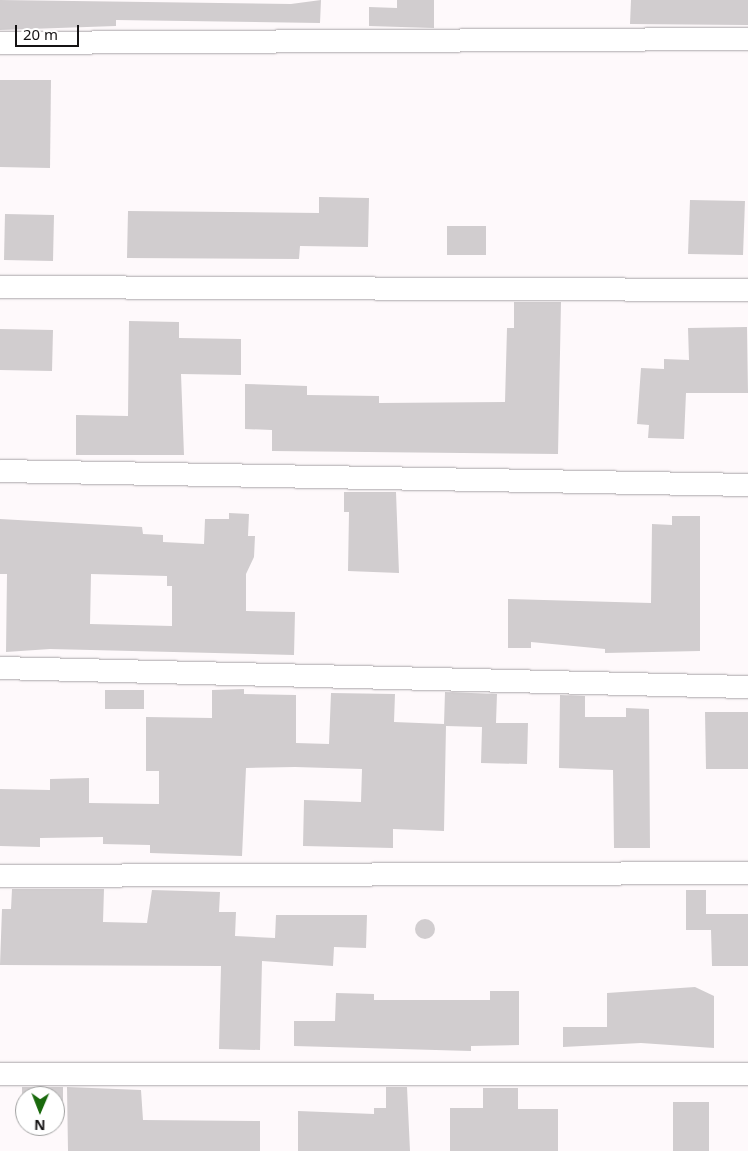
<!DOCTYPE html>
<style>
body{margin:0}
#map{position:relative;width:748px;height:1151px;overflow:hidden;background:#fef9fb;font-family:"Noto Sans",sans-serif}
div>[style]{position:absolute}
.building>*{inset:0;background:#d1cdcf}
.round{border-radius:50%}
.roads{filter:drop-shadow(0 0 1px #a9a5a7) drop-shadow(0 0 1px #a9a5a7)}
.minor>*{height:22px;margin:-11px;padding:0 11px;transform-origin:11px;border-radius:11px;background:#fff}
span{translate:-50% -50%;white-space:nowrap;text-align:center;line-height:1.15;-webkit-text-stroke:4px #fff;paint-order:stroke}
.north{position:absolute;left:15px;top:1086px;width:50px;height:50px;box-sizing:border-box;background:#fff;border:1px solid #a1a1a1;border-radius:50%;rotate:181deg;font-size:14px;font-weight:700;line-height:20px;text-align:center;color:#151314}
.north::after{content:'';display:block;margin:auto;width:18px;height:22px;background:#19690c;clip-path:polygon(50% 0,100% 100%,50% 72%,0 100%)}
.scale{position:absolute;left:15px;top:25px;width:64px;height:22px;box-sizing:border-box;border:2px solid #151314;border-top:0;padding-left:6px;font-size:15px;line-height:18px;white-space:nowrap;color:#151314;-webkit-text-stroke:4px #fff;paint-order:stroke}
</style>
<div id="map">
<div class="building">
<i style="clip-path:polygon(0 0,291px 4px,321px 0,320px 23px,116px 20px,116px 26px,0 30px)"></i>
<i style="clip-path:polygon(397px 0,434px 0,434px 28px,369px 26px,369px 7px,397px 8px)"></i>
<i style="clip-path:polygon(631px 0,748px 0,748px 25px,630px 24px)"></i>
<i style="clip-path:polygon(0 80px,51px 80px,50px 168px,0 167px)"></i>
<i style="clip-path:polygon(319px 197px,369px 198px,368px 247px,300px 246px,299px 259px,127px 258px,128px 211px,319px 213px)"></i>
<i style="clip-path:polygon(690px 200px,745px 201px,743px 255px,688px 254px)"></i>
<i style="clip-path:polygon(5px 214px,54px 215px,53px 261px,4px 260px)"></i>
<i style="clip-path:polygon(447px 226px,486px 226px,486px 255px,447px 255px)"></i>
<i style="clip-path:polygon(514px 302px,561px 302px,558px 454px,272px 451px,272px 430px,245px 429px,245px 384px,307px 386px,307px 395px,379px 396px,379px 403px,505px 402px,507px 328px,514px 328px)"></i>
<i style="clip-path:polygon(129px 321px,179px 322px,179px 338px,241px 339px,241px 375px,181px 374px,184px 455px,76px 455px,76px 415px,128px 416px)"></i>
<i style="clip-path:polygon(747px 327px,748px 393px,686px 393px,684px 439px,648px 438px,649px 425px,637px 424px,641px 368px,664px 369px,664px 359px,689px 360px,688px 328px)"></i>
<i style="clip-path:polygon(0 329px,53px 330px,52px 371px,0 370px)"></i>
<i style="clip-path:polygon(344px 492px,396px 492px,399px 573px,348px 571px,349px 512px,344px 512px)"></i>
<i style="clip-path:polygon(evenodd,229px 513px,249px 514px,248px 536px,255px 536px,254px 557px,246px 574px,246px 611px,295px 612px,294px 655px,50px 649px,6px 652px,7px 574px,0 574px,0 519px,142px 527px,143px 534px,163px 535px,163px 542px,204px 544px,205px 519px,229px 519px,229px 513px,91px 574px,167px 576px,167px 586px,172px 586px,172px 626px,90px 624px,91px 574px)"></i>
<i style="clip-path:polygon(672px 516px,700px 516px,700px 651px,605px 653px,605px 649px,531px 642px,531px 648px,508px 648px,508px 599px,651px 603px,652px 524px,672px 525px)"></i>
<i style="clip-path:polygon(244px 689px,244px 694px,296px 695px,296px 743px,329px 744px,331px 693px,395px 694px,394px 722px,444px 724px,445px 692px,497px 694px,496px 723px,528px 723px,527px 764px,481px 763px,482px 727px,446px 726px,444px 831px,393px 829px,393px 848px,303px 846px,304px 800px,361px 802px,362px 769px,295px 767px,246px 768px,242px 856px,150px 853px,150px 845px,103px 844px,103px 837px,40px 838px,40px 847px,0 846px,0 789px,50px 790px,50px 779px,89px 778px,89px 803px,159px 804px,159px 771px,146px 771px,146px 717px,212px 718px,212px 690px)"></i>
<i style="clip-path:polygon(105px 690px,144px 690px,144px 709px,105px 709px)"></i>
<i style="clip-path:polygon(560px 695px,585px 696px,585px 717px,626px 717px,626px 708px,649px 709px,650px 848px,614px 848px,613px 770px,559px 768px)"></i>
<i style="clip-path:polygon(705px 712px,748px 712px,748px 769px,706px 769px)"></i>
<i style="clip-path:polygon(12px 889px,104px 889px,103px 922px,147px 923px,152px 890px,220px 892px,219px 912px,236px 912px,235px 936px,275px 938px,276px 915px,367px 915px,366px 948px,334px 947px,333px 966px,262px 961px,260px 1050px,219px 1049px,221px 966px,0 965px,2px 909px,11px 909px)"></i>
<i style="clip-path:polygon(686px 890px,706px 890px,706px 914px,748px 914px,748px 966px,712px 966px,711px 930px,686px 930px)"></i>
<i class="round" style="left:415px;top:919px;width:20px;height:20px"></i>
<i style="clip-path:polygon(695px 987px,714px 996px,714px 1048px,641px 1043px,563px 1047px,563px 1027px,607px 1027px,607px 993px)"></i>
<i style="clip-path:polygon(490px 991px,519px 991px,519px 1045px,471px 1046px,471px 1051px,294px 1046px,294px 1021px,335px 1021px,336px 993px,374px 994px,374px 1000px,490px 1000px)"></i>
<i style="clip-path:polygon(22px 1087px,63px 1087px,63px 1102px,55px 1102px,55px 1096px,25px 1096px,22px 1102px)"></i>
<i style="clip-path:polygon(67px 1087px,141px 1090px,143px 1120px,260px 1121px,260px 1151px,68px 1151px)"></i>
<i style="clip-path:polygon(386px 1087px,407px 1087px,410px 1151px,298px 1151px,298px 1111px,374px 1114px,374px 1108px,386px 1108px)"></i>
<i style="clip-path:polygon(483px 1088px,518px 1088px,518px 1109px,558px 1109px,558px 1151px,450px 1151px,450px 1108px,483px 1108px)"></i>
<i style="clip-path:polygon(673px 1102px,709px 1102px,709px 1151px,673px 1151px)"></i>
</div>
<div class="roads">
<div class="minor">
<i style="left:0;top:43px;width:748px;rotate:-0.31deg"></i>
<i style="left:0;top:287px;width:748px;rotate:0.23deg"></i>
<i style="left:0;top:471px;width:748px;rotate:1.07deg"></i>
<i style="left:0;top:668px;width:748px;rotate:1.46deg"></i>
<i style="left:0;top:876px;width:748px;rotate:-0.23deg"></i>
<i style="left:0;top:1074px;width:748px"></i>
</div>
</div>
<div class="north">N</div>
<div class="scale">20 m</div>
</div>
